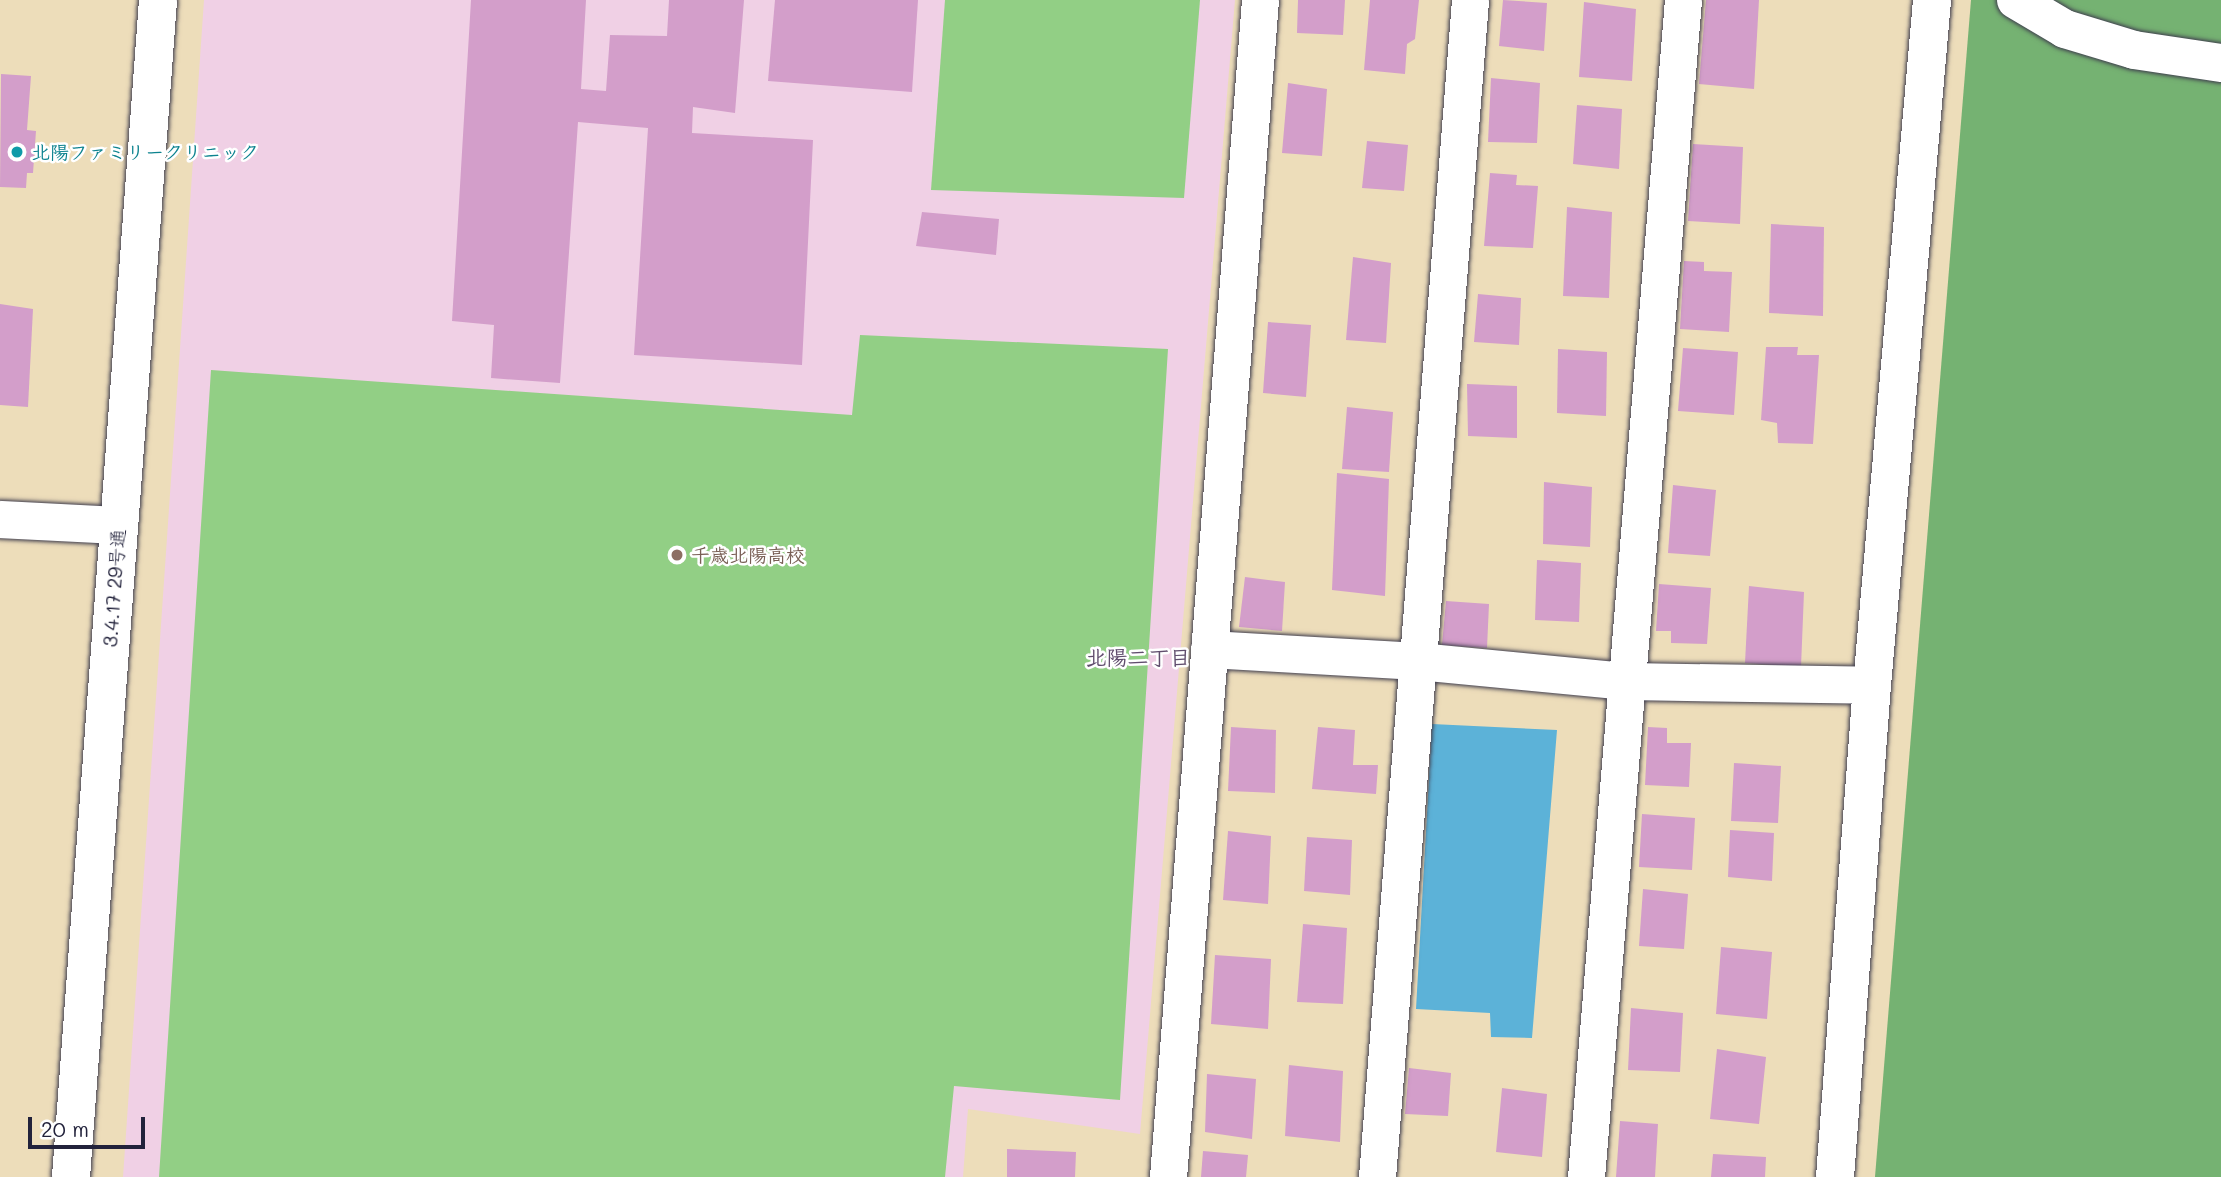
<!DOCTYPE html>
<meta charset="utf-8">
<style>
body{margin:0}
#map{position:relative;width:2221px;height:1177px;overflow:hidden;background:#edddba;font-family:Mali,"Klee One",sans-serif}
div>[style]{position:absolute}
.built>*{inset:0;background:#f0d0e5}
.green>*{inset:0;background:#92cf85}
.forest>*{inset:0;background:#75b272}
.water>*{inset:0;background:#5cb2d8}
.building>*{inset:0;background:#d39eca}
.roads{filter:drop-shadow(0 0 2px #403e4e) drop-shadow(0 0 2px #403e4e)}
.minor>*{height:37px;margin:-18.5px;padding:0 18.5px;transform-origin:18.5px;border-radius:18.5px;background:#fff}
.tertiary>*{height:38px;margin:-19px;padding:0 19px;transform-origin:19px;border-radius:19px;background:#fff}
.dots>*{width:19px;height:19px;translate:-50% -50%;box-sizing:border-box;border:4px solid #fff;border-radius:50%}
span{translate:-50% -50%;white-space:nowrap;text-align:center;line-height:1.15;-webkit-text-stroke:5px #fff;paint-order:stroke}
.culture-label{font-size:19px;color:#0d838f;font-weight:700}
.left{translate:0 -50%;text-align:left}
.education-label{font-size:19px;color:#785e54;font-weight:700}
.street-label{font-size:19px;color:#22223b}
.neighbourhood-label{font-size:21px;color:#604d6d;font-weight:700}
.scale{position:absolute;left:28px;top:1117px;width:117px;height:32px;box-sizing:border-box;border:4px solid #22223b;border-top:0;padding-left:9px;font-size:21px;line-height:24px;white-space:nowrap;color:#22223b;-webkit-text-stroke:5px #fff;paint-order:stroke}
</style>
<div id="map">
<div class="built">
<i style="clip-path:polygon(204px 0,1235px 0,1140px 1134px,968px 1109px,963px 1177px,123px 1177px)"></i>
</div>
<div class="green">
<i style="clip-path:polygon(945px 0,1200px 0,1184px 198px,931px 190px)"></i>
<i style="clip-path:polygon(860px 335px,1168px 349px,1120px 1100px,954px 1086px,945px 1177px,159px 1177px,211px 370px,852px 415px)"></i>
</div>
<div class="forest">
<i style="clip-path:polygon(1971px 0,2221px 0,2221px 1177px,1875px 1177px)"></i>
</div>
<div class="water">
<i style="clip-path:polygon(1432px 724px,1557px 730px,1532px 1038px,1491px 1037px,1490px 1013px,1416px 1009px)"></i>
</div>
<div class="building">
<i style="clip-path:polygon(471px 0,586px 0,581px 89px,606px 91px,610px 35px,667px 36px,669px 0,744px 0,735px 113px,693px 107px,692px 133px,813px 140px,802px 365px,634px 355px,648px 128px,578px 122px,560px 383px,491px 378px,494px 325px,452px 321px)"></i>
<i style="clip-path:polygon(775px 0,918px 0,912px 92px,768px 81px)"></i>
<i style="clip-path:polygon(1298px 0,1345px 0,1343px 35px,1297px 33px)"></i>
<i style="clip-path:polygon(1370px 0,1419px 0,1415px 39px,1407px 44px,1405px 74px,1364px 70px)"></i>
<i style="clip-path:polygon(1503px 0,1547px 3px,1544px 51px,1499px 46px)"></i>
<i style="clip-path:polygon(1706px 0,1759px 0,1754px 89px,1699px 84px)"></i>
<i style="clip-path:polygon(1584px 2px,1636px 9px,1632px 81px,1579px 77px)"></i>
<i style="clip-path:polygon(1px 74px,31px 76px,27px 130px,36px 131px,33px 173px,27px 173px,26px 188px,0 187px)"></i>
<i style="clip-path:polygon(1491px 78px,1540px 83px,1537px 143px,1488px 142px)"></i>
<i style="clip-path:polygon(1288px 83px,1327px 89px,1322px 156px,1282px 153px)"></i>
<i style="clip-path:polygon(1577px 105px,1622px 109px,1619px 169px,1573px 164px)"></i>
<i style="clip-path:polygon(1367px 141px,1408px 145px,1404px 191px,1362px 188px)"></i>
<i style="clip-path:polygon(1693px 144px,1743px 147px,1740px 224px,1688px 221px)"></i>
<i style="clip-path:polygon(1490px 173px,1517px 175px,1516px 185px,1538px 186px,1533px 248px,1484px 246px)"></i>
<i style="clip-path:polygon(1567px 207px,1612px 212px,1609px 298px,1563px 296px)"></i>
<i style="clip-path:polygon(922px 212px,999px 219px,996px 255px,916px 246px)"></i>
<i style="clip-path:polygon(1771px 224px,1824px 227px,1823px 316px,1769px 313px)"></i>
<i style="clip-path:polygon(1353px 257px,1391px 263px,1386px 343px,1346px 340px)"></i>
<i style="clip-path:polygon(1684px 261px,1704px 262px,1704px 271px,1732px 272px,1729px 332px,1680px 329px)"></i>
<i style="clip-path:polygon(1478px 294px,1521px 298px,1519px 345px,1474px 342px)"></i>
<i style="clip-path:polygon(0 304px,33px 309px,28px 407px,0 405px)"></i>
<i style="clip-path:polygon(1268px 322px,1311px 325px,1306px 397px,1263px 393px)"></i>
<i style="clip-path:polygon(1766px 347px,1798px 347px,1797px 355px,1819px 355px,1813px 444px,1778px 443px,1777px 423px,1761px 420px)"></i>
<i style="clip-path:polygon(1683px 348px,1738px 352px,1734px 415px,1678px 411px)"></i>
<i style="clip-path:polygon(1558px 349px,1607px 352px,1606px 416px,1557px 413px)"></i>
<i style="clip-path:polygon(1467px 384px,1517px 386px,1517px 438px,1468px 436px)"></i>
<i style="clip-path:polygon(1347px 407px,1393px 412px,1389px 472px,1342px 469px)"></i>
<i style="clip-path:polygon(1337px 473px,1389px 479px,1385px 596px,1332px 590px)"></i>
<i style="clip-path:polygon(1544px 482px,1592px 487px,1590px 547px,1543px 544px)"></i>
<i style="clip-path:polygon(1673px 485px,1716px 490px,1710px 556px,1668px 553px)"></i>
<i style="clip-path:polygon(1537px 560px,1581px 563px,1579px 622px,1535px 620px)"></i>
<i style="clip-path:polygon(1245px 577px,1285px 582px,1282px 631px,1239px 627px)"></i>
<i style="clip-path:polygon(1659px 584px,1711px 588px,1707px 644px,1671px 643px,1671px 631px,1656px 631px)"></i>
<i style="clip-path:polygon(1749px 586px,1804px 592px,1801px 667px,1745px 663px)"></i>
<i style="clip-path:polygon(1446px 601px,1489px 604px,1487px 648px,1442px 645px)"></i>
<i style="clip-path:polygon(1231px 727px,1276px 730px,1275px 793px,1228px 791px)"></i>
<i style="clip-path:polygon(1318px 727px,1355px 730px,1353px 765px,1378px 765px,1376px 794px,1312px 789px)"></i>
<i style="clip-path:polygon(1648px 727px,1667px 728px,1667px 743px,1691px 743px,1689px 787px,1645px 785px)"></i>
<i style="clip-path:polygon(1734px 763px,1781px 766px,1778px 823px,1731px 821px)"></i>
<i style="clip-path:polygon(1642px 814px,1695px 818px,1692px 870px,1639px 867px)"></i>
<i style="clip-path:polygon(1730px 830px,1774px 833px,1772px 881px,1728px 877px)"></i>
<i style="clip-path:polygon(1228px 831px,1271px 836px,1268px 904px,1223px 900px)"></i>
<i style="clip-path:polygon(1307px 837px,1352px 840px,1350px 895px,1304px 891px)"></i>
<i style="clip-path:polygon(1643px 889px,1688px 894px,1684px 949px,1639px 946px)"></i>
<i style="clip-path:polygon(1303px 924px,1347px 928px,1343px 1004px,1297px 1002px)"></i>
<i style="clip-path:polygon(1721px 947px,1772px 952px,1767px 1019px,1716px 1014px)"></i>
<i style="clip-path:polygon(1215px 955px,1271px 959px,1268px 1029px,1211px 1024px)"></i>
<i style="clip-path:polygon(1631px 1008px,1683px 1013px,1680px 1072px,1628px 1070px)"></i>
<i style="clip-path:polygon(1717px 1049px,1766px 1057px,1759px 1124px,1710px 1119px)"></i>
<i style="clip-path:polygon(1289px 1065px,1343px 1071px,1340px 1142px,1285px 1136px)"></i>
<i style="clip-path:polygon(1409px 1068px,1451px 1073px,1448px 1116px,1405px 1114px)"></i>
<i style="clip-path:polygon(1207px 1074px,1256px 1079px,1252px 1139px,1205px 1132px)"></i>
<i style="clip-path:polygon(1502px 1088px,1547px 1094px,1542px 1157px,1496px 1152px)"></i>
<i style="clip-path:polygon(1620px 1121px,1658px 1124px,1655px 1177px,1616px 1177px)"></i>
<i style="clip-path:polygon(1007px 1149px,1076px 1152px,1075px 1177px,1007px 1177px)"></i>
<i style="clip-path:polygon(1203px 1151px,1248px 1155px,1246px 1177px,1201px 1177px)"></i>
<i style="clip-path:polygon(1713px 1154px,1766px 1157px,1765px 1177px,1711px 1177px)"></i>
</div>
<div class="roads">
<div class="minor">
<i style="left:0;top:519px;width:119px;rotate:2.9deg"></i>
<i style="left:1209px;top:649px;width:209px;rotate:3.3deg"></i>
<i style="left:1418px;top:661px;width:210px;rotate:5.5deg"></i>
<i style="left:1627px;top:681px;width:245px;rotate:0.9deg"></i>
<i style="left:1168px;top:1177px;width:1181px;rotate:-85.53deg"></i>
<i style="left:1377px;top:1177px;width:1181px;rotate:-85.48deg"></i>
<i style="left:1586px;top:1177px;width:1181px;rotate:-85.29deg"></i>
</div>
<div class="tertiary">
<i style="left:2016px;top:0;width:57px;rotate:30.6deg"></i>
<i style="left:2065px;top:29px;width:72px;rotate:16.9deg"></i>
<i style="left:2134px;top:50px;width:88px;rotate:8.5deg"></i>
<i style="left:71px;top:1177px;width:1180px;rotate:-85.77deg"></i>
<i style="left:1835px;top:1177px;width:493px;rotate:-85.7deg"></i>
<i style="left:1872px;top:685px;width:688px;rotate:-84.99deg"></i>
</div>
</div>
<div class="dots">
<i style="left:17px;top:152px;background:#0f9aa8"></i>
<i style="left:677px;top:555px;background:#8d6e63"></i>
</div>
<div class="culture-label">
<span class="left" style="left:31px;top:152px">北陽ファミリークリニック</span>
</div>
<div class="education-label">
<span class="left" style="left:691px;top:555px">千歳北陽高校</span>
</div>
<div class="street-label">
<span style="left:114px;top:588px;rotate:-86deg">3.4.17 29号通</span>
</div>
<div class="neighbourhood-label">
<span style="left:1138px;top:657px">北陽二丁目</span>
</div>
<div class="scale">20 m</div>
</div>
